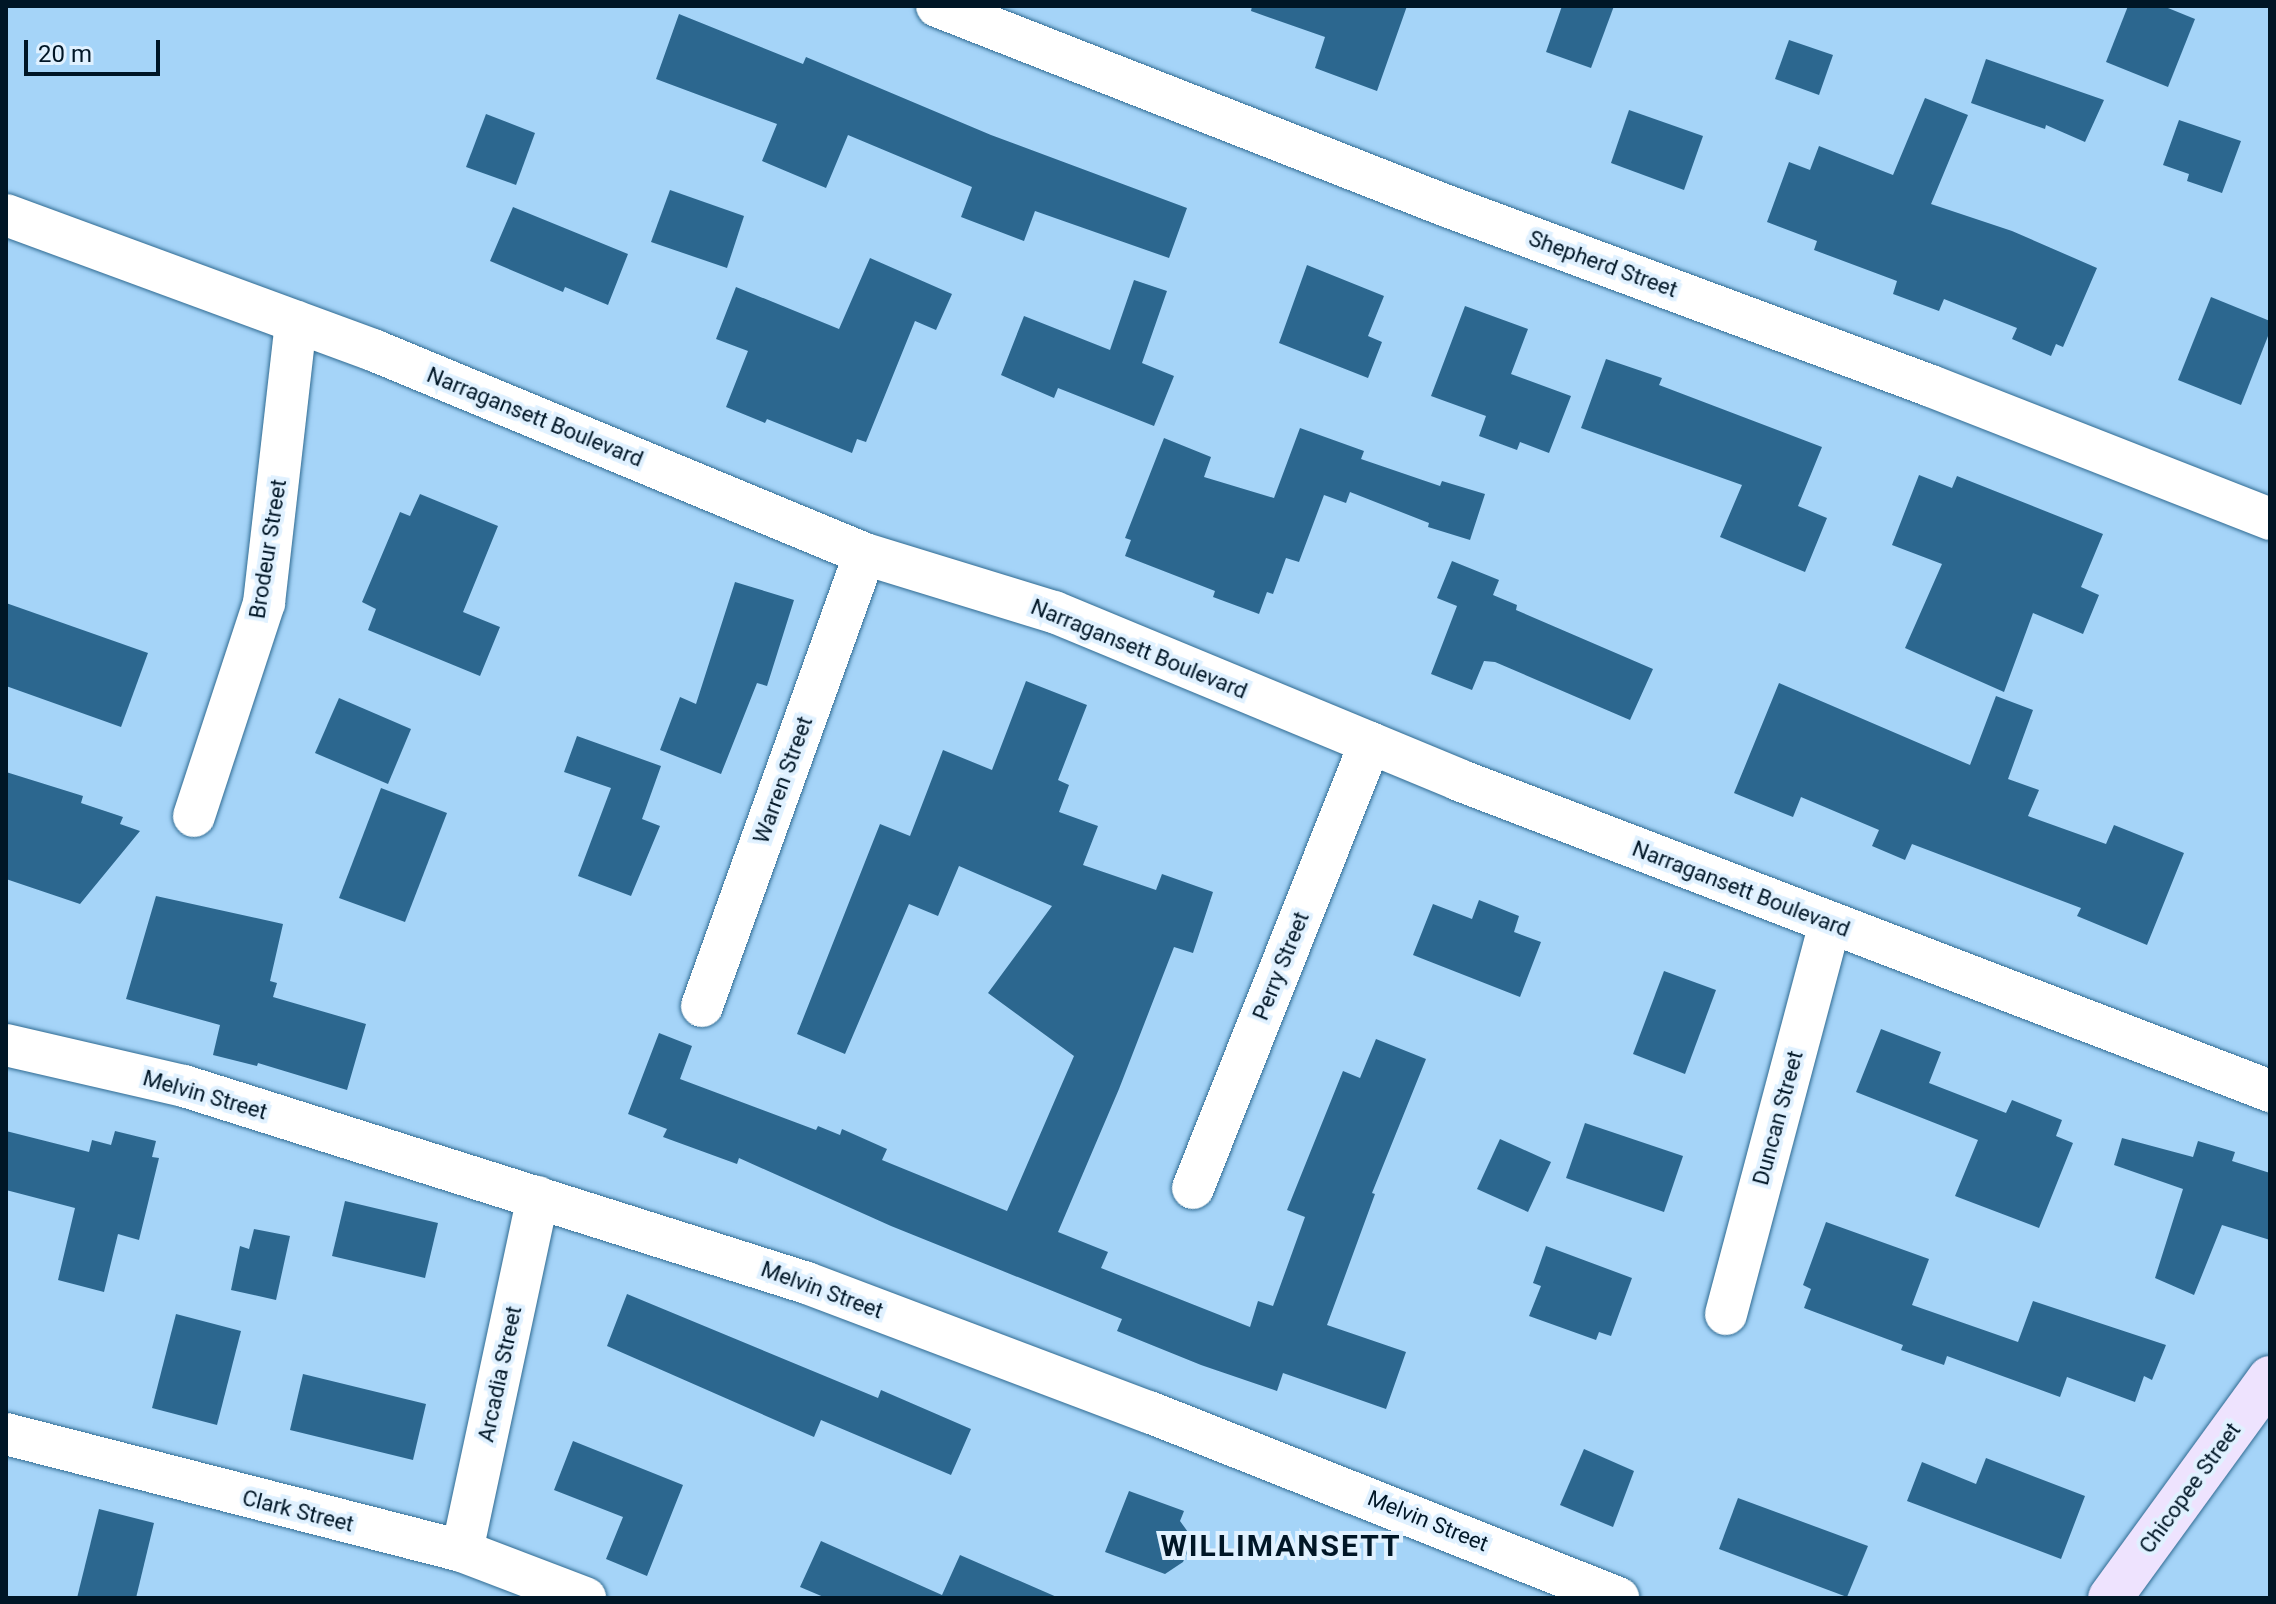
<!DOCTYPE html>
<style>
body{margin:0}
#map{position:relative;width:2276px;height:1604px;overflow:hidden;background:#a5d4f8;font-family:Roboto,sans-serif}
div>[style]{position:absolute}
.building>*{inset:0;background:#2c678f}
.roads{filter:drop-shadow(0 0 2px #306b92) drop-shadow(0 0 2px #306b92)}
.minor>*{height:42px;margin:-21px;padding:0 21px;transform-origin:21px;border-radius:21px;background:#fff}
.secondary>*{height:44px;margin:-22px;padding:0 22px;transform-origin:22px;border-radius:22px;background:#eee3fe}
span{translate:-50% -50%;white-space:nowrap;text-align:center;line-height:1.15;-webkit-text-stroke:8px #e0f1ff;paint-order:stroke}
.street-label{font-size:22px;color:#001626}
.district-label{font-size:30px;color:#001626;font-weight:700;letter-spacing:2px}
.frame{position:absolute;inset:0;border:8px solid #001626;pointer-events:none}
.scale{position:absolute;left:24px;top:40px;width:136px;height:36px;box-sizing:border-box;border:4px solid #001626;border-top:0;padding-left:10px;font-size:24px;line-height:28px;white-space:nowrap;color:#001626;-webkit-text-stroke:6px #e0f1ff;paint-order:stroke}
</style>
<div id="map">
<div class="building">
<i style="clip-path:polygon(1252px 6px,1407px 6px,1377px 91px,1315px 68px,1325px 37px,1251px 11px)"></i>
<i style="clip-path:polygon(1562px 6px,1614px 6px,1591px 68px,1546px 52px)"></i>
<i style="clip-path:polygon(2128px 6px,2163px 6px,2195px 19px,2168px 87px,2106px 62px)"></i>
<i style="clip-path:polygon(679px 14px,803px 64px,806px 57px,991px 135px,1187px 208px,1169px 258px,1035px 211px,1024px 241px,961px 217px,972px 187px,848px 135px,826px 188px,762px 161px,777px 124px,656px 79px)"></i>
<i style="clip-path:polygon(1789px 40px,1833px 55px,1819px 95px,1775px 79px)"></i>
<i style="clip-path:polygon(1986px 59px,2104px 100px,2085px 142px,2046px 125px,2045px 129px,1971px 103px)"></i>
<i style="clip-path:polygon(1925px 98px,1968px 115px,1931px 204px,2012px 231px,2097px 268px,2063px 347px,2056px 344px,2051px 356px,2012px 339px,2017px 328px,1944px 299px,1939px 311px,1893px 294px,1897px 281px,1814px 250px,1817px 241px,1767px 222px,1789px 162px,1810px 170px,1819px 146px,1893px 175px)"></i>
<i style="clip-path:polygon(1629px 110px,1703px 136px,1684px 190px,1611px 163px)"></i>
<i style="clip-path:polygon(486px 114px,535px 133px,516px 185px,466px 167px)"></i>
<i style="clip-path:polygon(2179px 120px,2241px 141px,2222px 193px,2187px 181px,2189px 174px,2163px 165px)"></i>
<i style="clip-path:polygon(670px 190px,744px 216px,727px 268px,651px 242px)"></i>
<i style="clip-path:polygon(513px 207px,628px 254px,608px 305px,565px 287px,563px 292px,490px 261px)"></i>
<i style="clip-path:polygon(870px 258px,952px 294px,936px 330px,915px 321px,866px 442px,857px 439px,852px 453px,767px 419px,765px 423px,726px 407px,748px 351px,716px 339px,736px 287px,839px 329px)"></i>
<i style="clip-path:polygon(1307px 265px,1384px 296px,1368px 336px,1382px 342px,1368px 378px,1279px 343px)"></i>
<i style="clip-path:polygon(1134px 280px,1167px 291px,1142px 363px,1174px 376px,1154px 426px,1058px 388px,1054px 398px,1001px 375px,1024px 316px,1110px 350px)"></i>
<i style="clip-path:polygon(2211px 297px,2270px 321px,2270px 331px,2241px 405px,2178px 380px)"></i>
<i style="clip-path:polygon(1465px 306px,1528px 329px,1511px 374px,1571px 396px,1549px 453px,1520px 442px,1517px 450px,1479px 436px,1486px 416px,1431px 396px)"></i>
<i style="clip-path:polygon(1606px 359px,1662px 378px,1659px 385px,1822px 447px,1798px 506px,1827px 518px,1805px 572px,1720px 537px,1742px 485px,1581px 428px)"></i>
<i style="clip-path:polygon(1300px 428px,1364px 451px,1361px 459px,1440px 486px,1442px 481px,1485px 494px,1470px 540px,1428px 527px,1429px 523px,1350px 492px,1346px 503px,1324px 495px,1299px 562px,1286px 558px,1273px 594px,1267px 592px,1259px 614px,1213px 597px,1215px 591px,1125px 556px,1131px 540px,1125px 538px,1164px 438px,1211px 457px,1204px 477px,1274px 498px)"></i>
<i style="clip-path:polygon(1919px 475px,1952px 488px,1957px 476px,2103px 534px,2081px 587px,2099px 595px,2083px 634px,2033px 613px,2004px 692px,1905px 648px,1942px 564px,1892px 545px)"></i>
<i style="clip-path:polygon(420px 494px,498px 526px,463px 612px,500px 627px,480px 676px,368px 630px,376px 609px,362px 602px,400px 512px,410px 516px)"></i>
<i style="clip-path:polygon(1452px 561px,1499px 580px,1493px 595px,1517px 605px,1516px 610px,1653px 669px,1630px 720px,1495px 662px,1484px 661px,1472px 690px,1431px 674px,1457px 606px,1437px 598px)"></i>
<i style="clip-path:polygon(735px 582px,794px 600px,767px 686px,757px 683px,721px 774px,660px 750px,680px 697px,696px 704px)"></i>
<i style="clip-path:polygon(6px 603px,148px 653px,121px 727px,6px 686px)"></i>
<i style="clip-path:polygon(1026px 681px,1087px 705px,1058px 780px,1069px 785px,1059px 812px,1098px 826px,1083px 865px,1156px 890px,1162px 874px,1213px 892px,1193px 953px,1174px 947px,1119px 1089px,1058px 1232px,1108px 1252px,1101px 1268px,1250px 1327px,1258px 1301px,1273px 1306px,1305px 1217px,1287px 1210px,1343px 1071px,1360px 1078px,1376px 1039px,1426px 1059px,1372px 1193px,1375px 1194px,1327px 1325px,1406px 1352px,1386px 1409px,1283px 1373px,1277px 1391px,1201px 1365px,1117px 1331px,1122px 1319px,891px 1226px,739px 1158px,737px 1164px,663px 1137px,667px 1129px,628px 1114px,659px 1033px,692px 1046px,680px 1079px,816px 1130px,818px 1126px,840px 1135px,842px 1129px,887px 1149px,882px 1160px,1007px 1211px,1074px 1056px,988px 993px,1052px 906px,959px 866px,938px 916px,909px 904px,845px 1054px,797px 1034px,880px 824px,910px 836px,943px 750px,992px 770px)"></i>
<i style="clip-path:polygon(1779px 683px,1970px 765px,1996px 696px,2033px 710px,2008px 779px,2039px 790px,2028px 816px,2106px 844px,2114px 825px,2184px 853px,2147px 945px,2077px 916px,2081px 908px,1912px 844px,1905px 860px,1872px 846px,1879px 830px,1801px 797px,1793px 817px,1734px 793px)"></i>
<i style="clip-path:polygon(339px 698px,411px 729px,388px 784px,315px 753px)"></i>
<i style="clip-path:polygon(577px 736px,661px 766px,642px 819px,660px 826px,631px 896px,578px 876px,611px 788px,564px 772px)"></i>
<i style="clip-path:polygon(6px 772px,83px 796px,81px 803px,123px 817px,120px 824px,140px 831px,80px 904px,6px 879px)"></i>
<i style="clip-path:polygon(381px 788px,447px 813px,405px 922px,339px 898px)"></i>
<i style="clip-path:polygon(156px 896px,283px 924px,270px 981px,277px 983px,273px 997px,366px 1024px,347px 1090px,258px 1063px,257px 1066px,213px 1055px,220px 1025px,126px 999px)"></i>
<i style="clip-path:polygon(1479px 900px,1519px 916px,1514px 932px,1541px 942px,1520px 997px,1413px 955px,1433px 904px,1472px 919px)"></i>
<i style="clip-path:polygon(1664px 971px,1716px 990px,1685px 1074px,1633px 1054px)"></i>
<i style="clip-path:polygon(1881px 1029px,1941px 1052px,1929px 1083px,2006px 1113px,2012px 1100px,2062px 1120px,2056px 1136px,2073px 1143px,2039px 1228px,1955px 1196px,1978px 1140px,1856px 1092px)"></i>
<i style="clip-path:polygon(1585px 1123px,1683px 1156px,1664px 1212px,1566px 1178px)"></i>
<i style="clip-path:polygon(6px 1131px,89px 1152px,92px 1140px,111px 1145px,115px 1131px,156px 1141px,152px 1157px,159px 1158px,139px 1240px,118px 1234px,104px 1292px,58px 1280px,75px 1208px,6px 1190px)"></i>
<i style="clip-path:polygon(2122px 1138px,2193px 1157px,2198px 1141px,2235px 1152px,2232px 1161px,2270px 1173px,2270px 1240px,2222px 1225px,2194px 1295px,2155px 1278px,2183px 1189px,2114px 1165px)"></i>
<i style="clip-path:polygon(1500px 1139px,1551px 1162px,1528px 1212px,1477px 1189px)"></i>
<i style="clip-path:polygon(345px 1201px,438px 1223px,425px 1278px,332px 1256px)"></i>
<i style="clip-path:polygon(1826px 1222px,1929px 1259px,1912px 1305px,2018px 1342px,2033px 1301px,2166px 1345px,2152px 1380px,2144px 1376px,2135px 1402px,2067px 1377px,2060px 1397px,1947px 1356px,1944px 1365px,1901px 1350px,1903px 1345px,1804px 1308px,1811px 1289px,1803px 1285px)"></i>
<i style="clip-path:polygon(254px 1229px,290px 1236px,276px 1300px,231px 1290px,240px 1246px,249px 1249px)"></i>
<i style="clip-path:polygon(1546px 1246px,1632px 1278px,1611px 1336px,1599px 1332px,1596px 1340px,1529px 1316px,1541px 1286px,1533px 1283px)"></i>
<i style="clip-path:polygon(627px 1294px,878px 1398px,881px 1390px,971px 1429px,951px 1475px,821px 1420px,814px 1437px,607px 1346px)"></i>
<i style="clip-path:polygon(176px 1314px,241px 1331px,217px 1425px,152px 1408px)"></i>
<i style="clip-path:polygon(303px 1374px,426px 1404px,413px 1460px,290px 1430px)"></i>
<i style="clip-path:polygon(573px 1441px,683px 1485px,647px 1576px,606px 1559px,623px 1517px,554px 1490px)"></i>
<i style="clip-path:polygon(1584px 1449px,1634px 1471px,1613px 1527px,1560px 1505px)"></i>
<i style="clip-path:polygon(1986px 1458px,2085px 1496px,2061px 1559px,1907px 1501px,1922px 1462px,1976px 1484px)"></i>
<i style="clip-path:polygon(1129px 1491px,1184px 1511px,1180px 1521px,1193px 1539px,1183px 1562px,1165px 1574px,1105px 1552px)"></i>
<i style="clip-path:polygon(1738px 1498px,1868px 1546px,1847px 1597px,1719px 1549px)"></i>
<i style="clip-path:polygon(99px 1509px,154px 1523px,136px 1598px,77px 1598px)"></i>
<i style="clip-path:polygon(821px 1541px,942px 1595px,960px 1555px,1059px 1598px,826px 1598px,800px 1587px)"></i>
</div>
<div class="roads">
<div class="minor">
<i style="left:937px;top:6px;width:545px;rotate:21.43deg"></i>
<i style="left:1444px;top:205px;width:520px;rotate:20.39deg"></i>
<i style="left:1931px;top:386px;width:364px;rotate:21.4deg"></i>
<i style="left:6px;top:215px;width:391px;rotate:20.2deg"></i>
<i style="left:373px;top:350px;width:533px;rotate:22.52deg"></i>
<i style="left:865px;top:554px;width:198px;rotate:17.1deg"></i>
<i style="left:1054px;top:612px;width:438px;rotate:22.5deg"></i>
<i style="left:1459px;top:780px;width:869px;rotate:20.98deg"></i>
<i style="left:194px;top:816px;width:224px;rotate:-71.8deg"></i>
<i style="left:264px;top:603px;width:283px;rotate:-83.5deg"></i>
<i style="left:702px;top:1006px;width:480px;rotate:-70.2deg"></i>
<i style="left:6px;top:1045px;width:183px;rotate:13deg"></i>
<i style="left:184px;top:1086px;width:653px;rotate:17.55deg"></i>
<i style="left:807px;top:1283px;width:366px;rotate:20.7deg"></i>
<i style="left:1149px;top:1412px;width:505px;rotate:21.63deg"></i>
<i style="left:1193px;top:1188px;width:479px;rotate:-68.3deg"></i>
<i style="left:1726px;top:1314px;width:405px;rotate:-75.1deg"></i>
<i style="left:6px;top:1434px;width:471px;rotate:14.4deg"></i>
<i style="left:462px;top:1551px;width:132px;rotate:20.9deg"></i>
<i style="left:462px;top:1551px;width:362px;rotate:-77.9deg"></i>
</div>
<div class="secondary">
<i style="left:2110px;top:1598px;width:272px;rotate:-54deg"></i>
</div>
</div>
<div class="street-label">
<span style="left:1603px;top:264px;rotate:20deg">Shepherd Street</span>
<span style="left:535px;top:417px;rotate:22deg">Narragansett Boulevard</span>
<span style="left:268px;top:549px;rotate:-81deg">Brodeur Street</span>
<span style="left:1139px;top:649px;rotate:22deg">Narragansett Boulevard</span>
<span style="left:783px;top:780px;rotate:-70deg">Warren Street</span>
<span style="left:1741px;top:889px;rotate:21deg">Narragansett Boulevard</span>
<span style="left:1281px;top:966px;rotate:-68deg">Perry Street</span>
<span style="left:205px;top:1095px;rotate:16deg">Melvin Street</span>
<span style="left:1778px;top:1118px;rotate:-75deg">Duncan Street</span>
<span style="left:822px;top:1290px;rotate:20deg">Melvin Street</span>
<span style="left:500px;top:1374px;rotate:-78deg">Arcadia Street</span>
<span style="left:2190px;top:1488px;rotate:-54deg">Chicopee Street</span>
<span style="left:298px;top:1511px;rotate:14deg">Clark Street</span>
<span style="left:1428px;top:1521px;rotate:22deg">Melvin Street</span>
</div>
<div class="district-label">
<span style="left:1281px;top:1546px">WILLIMANSETT</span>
</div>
<div class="frame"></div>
<div class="scale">20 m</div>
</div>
